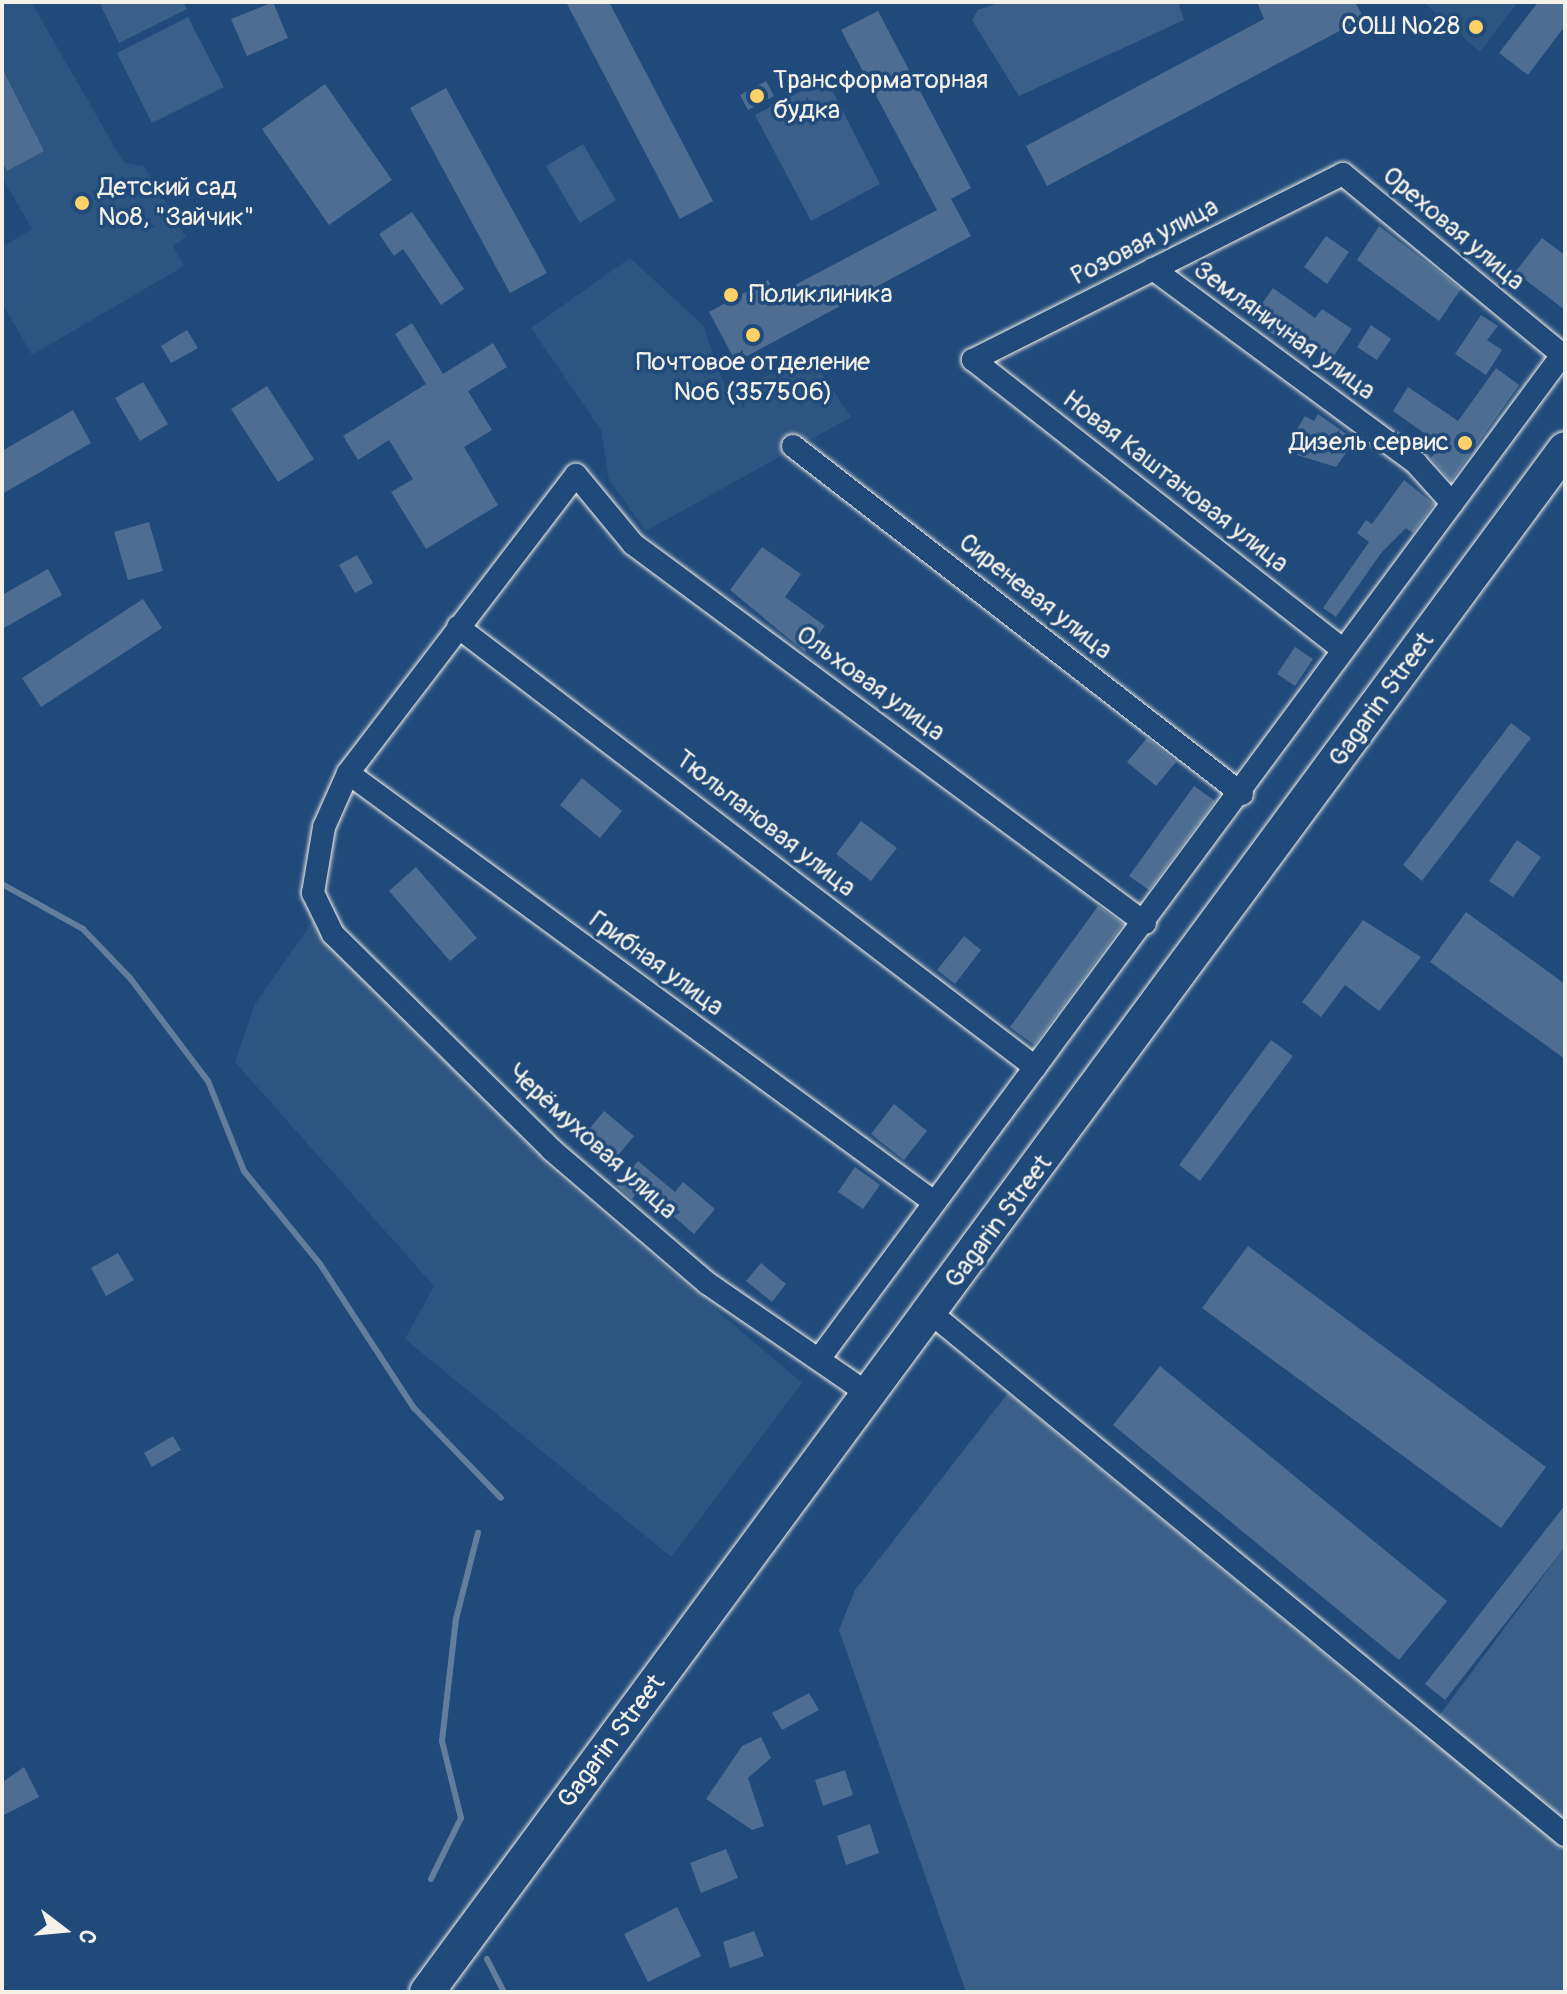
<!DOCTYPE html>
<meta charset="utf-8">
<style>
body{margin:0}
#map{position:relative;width:1567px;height:1994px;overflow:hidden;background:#1f4a7a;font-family:Pangolin,sans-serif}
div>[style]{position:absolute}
.built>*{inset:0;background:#2d5581}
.green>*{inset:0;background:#3a5f88}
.stream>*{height:6px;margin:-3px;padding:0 3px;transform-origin:3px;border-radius:3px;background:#627e9d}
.building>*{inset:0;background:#4d6e92}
.roads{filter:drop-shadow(0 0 2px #f4f1e8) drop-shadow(0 0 2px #f4f1e8)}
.street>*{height:22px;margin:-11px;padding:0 11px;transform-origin:11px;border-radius:11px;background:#1f4a7a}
.primary>*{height:34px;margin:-17px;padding:0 17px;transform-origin:17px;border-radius:17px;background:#1f4a7a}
.dots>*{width:22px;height:22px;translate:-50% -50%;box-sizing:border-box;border:4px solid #1f4a7a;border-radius:50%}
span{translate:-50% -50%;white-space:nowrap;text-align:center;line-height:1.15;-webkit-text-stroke:7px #1f4a7a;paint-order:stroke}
.poi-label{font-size:26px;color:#f4f1e8}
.right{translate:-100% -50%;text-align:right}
.left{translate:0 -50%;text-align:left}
.street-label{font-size:26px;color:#f4f1e8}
.frame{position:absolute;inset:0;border:4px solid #f4f1e8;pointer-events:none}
.north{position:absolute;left:24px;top:1890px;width:80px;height:80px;-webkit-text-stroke:6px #1f4a7a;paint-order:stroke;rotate:106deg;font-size:22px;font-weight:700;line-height:32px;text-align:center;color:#f4f1e8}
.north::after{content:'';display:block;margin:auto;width:28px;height:36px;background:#f4f1e8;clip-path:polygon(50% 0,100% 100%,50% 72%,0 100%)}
</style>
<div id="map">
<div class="built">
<i style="clip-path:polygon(2px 2px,31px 2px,124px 163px,144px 166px,186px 237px,173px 246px,184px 266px,32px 355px,2px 303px,2px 247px,32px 229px,2px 177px)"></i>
<i style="clip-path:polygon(1423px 2px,1518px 2px,1480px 52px)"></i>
<i style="clip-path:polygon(630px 258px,703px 325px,726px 390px,813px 360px,851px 417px,646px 531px,609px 480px,601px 430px,531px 328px)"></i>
<i style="clip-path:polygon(315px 918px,552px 1170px,802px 1383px,671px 1557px,405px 1339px,434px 1286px,235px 1062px,255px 1004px)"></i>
</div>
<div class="green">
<i style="clip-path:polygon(99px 2px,183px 2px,187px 9px,119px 43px)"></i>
<i style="clip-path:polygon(1001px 2px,1178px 2px,1184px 20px,1019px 96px,972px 20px,978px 10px)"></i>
<i style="clip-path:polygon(188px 17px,224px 87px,152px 123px,117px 53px)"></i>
<i style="clip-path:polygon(826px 78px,880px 184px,811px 221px,755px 115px)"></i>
<i style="clip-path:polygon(583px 144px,616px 200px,580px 223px,546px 166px)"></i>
<i style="clip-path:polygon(1008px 1393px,1424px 1736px,1565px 1547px,1565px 1992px,966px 1992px,839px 1630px,855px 1590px)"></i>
</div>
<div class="stream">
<i style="left:2px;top:884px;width:93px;rotate:29.1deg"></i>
<i style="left:83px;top:929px;width:68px;rotate:46.2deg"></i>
<i style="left:130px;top:978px;width:129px;rotate:52.9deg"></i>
<i style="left:208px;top:1081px;width:97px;rotate:68.2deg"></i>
<i style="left:244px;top:1171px;width:120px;rotate:50.7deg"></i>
<i style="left:320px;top:1264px;width:172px;rotate:56.9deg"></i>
<i style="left:414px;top:1408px;width:125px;rotate:46deg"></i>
<i style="left:431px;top:1879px;width:68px;rotate:-63.8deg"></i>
<i style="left:461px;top:1818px;width:79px;rotate:-103.9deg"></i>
<i style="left:442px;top:1741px;width:123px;rotate:-83.5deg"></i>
<i style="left:456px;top:1619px;width:89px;rotate:-75.7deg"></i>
<i style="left:487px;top:1959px;width:37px;rotate:63deg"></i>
</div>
<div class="building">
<i style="clip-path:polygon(273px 2px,288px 38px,247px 56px,231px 19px)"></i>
<i style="clip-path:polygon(566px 2px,609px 2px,713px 201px,680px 219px)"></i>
<i style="clip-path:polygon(1257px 2px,1355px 2px,1364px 18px,1047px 186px,1026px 146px,1264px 19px)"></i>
<i style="clip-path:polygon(1538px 2px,1565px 2px,1565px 26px,1528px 75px,1499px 53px)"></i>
<i style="clip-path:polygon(878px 11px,971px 188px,951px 199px,971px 236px,736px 362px,709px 312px,768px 280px,776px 295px,937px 210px,841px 30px)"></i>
<i style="clip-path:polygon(2px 68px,44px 151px,7px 171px,2px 160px)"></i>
<i style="clip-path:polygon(766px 81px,774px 96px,748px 110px,740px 95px)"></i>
<i style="clip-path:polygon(325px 84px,392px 180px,329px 225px,262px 129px)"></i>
<i style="clip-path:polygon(446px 88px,547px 273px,510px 293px,410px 108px)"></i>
<i style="clip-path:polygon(412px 212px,464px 289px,441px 305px,403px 249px,394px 256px,379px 234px)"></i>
<i style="clip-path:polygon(1379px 226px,1461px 289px,1439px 321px,1357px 260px)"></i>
<i style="clip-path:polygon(1326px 236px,1349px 252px,1327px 284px,1304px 267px)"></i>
<i style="clip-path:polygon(1542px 238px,1565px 255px,1565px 310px,1515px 272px)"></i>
<i style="clip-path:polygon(1273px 288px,1315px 318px,1322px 309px,1352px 329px,1331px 360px,1285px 328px,1278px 338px,1251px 319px)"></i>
<i style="clip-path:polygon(1481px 315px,1498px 326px,1487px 340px,1502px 350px,1486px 375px,1455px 354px)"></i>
<i style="clip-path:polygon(412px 323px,443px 374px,493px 343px,507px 367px,468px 391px,492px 430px,464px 447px,498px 505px,426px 549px,391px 492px,413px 479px,389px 440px,358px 460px,343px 436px,426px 384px,395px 334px)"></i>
<i style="clip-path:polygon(1371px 325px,1391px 339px,1377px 360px,1357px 347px)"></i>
<i style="clip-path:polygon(187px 330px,198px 348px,171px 363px,161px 346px)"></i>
<i style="clip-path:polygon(1496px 368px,1519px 385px,1451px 481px,1431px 458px,1441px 445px,1393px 411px,1408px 387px,1458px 421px)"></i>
<i style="clip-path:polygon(143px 382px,168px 424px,140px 441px,115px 398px)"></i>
<i style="clip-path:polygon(267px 386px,314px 459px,278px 482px,231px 409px)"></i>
<i style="clip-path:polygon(73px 410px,91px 443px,2px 494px,2px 451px)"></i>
<i style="clip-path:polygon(1318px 414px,1355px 440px,1336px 467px,1297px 455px,1303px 443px,1292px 437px,1305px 416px,1314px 421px)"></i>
<i style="clip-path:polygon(1404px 480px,1434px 504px,1413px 533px,1406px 528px,1382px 552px,1336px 617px,1323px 608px,1369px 542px,1357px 533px,1366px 520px,1372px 524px)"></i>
<i style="clip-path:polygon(149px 522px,163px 571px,128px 580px,114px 532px)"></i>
<i style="clip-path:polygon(762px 547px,801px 574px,785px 597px,825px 626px,805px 652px,730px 590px)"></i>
<i style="clip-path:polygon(357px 555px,373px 583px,355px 593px,339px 565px)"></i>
<i style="clip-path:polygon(48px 569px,62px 595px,2px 629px,2px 595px)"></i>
<i style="clip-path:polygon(143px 599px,162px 628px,41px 707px,22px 678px)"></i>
<i style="clip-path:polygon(1295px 647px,1313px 659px,1295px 686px,1277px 674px)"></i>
<i style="clip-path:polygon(1511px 723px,1531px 738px,1422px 881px,1403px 865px)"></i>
<i style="clip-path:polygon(1147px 738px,1176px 762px,1156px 786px,1127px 762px)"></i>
<i style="clip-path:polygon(582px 778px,622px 811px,600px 838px,560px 805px)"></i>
<i style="clip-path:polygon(1194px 786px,1215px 801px,1149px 890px,1129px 876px)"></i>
<i style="clip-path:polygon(861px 821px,897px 848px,871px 881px,836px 854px)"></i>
<i style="clip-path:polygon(1517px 840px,1541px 857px,1513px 897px,1489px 881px)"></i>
<i style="clip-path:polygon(416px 867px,477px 938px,450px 961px,389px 891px)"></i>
<i style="clip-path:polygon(1098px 906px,1123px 924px,1034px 1045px,1010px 1027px)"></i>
<i style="clip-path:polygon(1466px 912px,1565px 984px,1565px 1059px,1430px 962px)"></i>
<i style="clip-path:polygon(1363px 920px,1421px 957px,1379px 1011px,1345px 985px,1321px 1017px,1302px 1002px)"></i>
<i style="clip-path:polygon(964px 936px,981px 950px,955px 984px,937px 970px)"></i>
<i style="clip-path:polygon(1271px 1040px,1293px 1056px,1200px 1181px,1179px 1165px)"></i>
<i style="clip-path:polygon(894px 1104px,927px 1131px,904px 1160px,871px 1134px)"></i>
<i style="clip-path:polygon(604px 1111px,634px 1136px,615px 1159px,585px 1134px)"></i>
<i style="clip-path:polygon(638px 1161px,675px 1192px,683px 1182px,715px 1209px,694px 1234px,641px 1188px,632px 1199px,617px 1186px)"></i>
<i style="clip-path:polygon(855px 1167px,880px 1185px,863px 1209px,838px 1192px)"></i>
<i style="clip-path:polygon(1248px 1246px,1546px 1467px,1501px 1528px,1202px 1308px)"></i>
<i style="clip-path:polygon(118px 1253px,134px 1280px,106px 1296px,91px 1268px)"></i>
<i style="clip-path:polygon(761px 1263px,786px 1284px,772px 1302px,746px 1281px)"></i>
<i style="clip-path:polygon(1160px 1366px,1447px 1601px,1399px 1660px,1113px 1425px)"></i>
<i style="clip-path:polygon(173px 1436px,181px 1450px,152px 1467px,144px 1453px)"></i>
<i style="clip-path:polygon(1565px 1505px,1565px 1547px,1445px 1700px,1425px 1684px)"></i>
<i style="clip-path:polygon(809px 1693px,819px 1710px,782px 1730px,772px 1713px)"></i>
<i style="clip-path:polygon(761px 1737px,771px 1758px,748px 1778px,764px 1826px,752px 1830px,706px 1799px,742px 1746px)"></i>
<i style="clip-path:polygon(24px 1767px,39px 1797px,2px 1816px,4px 1781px)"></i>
<i style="clip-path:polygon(845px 1770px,853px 1795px,823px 1806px,815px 1780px)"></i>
<i style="clip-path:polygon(870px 1824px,879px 1853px,846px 1865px,837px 1836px)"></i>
<i style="clip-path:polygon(726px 1849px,738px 1878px,701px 1893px,690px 1863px)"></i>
<i style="clip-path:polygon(677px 1907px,701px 1956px,648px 1982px,624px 1934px)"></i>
<i style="clip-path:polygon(754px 1931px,764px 1956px,730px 1968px,723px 1942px)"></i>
</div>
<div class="roads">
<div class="street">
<i style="left:1153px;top:269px;width:327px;rotate:36.4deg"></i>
<i style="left:1416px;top:463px;width:54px;rotate:48deg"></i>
<i style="left:793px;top:446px;width:568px;rotate:37.78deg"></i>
<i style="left:458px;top:627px;width:726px;rotate:37.33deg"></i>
<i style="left:1342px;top:649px;width:469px;rotate:-141.9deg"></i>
<i style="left:973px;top:360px;width:414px;rotate:-26.7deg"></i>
<i style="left:1343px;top:174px;width:288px;rotate:39.5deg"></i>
<i style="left:348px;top:773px;width:723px;rotate:36.22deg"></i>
<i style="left:931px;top:1313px;width:821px;rotate:39.47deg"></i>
<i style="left:819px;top:1359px;width:1249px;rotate:-53.5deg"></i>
<i style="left:870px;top:1395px;width:198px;rotate:-145.5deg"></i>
<i style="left:707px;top:1283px;width:204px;rotate:-139.4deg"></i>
<i style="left:552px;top:1150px;width:308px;rotate:-135.4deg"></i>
<i style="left:333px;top:934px;width:46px;rotate:-116deg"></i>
<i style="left:313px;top:893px;width:67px;rotate:-80.5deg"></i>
<i style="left:324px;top:827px;width:59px;rotate:-66deg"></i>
<i style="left:348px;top:773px;width:375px;rotate:-52.6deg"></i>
<i style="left:576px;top:475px;width:89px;rotate:50.4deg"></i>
<i style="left:633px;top:544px;width:637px;rotate:36.51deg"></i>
</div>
<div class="primary">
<i style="left:427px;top:1992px;width:1917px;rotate:-53.59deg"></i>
</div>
</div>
<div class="dots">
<i style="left:1476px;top:27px;background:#ffd166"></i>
<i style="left:757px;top:96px;background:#ffd166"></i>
<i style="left:82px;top:203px;background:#ffd166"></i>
<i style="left:731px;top:295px;background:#ffd166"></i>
<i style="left:753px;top:335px;background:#ffd166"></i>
<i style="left:1465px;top:443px;background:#ffd166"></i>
</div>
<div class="poi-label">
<span class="right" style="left:1460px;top:27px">СОШ №28</span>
<span class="left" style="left:773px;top:96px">Трансформаторная<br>будка</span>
<span class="left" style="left:98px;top:203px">Детский сад<br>№8, "Зайчик"</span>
<span class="left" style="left:749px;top:295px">Поликлиника</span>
<span style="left:753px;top:378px">Почтовое отделение<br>№6 (357506)</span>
<span class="right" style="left:1449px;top:443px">Дизель сервис</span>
</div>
<div class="street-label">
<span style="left:1453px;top:229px;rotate:40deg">Ореховая улица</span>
<span style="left:1145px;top:242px;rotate:-27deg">Розовая улица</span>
<span style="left:1284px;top:331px;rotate:36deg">Земляничная улица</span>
<span style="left:1175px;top:482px;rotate:38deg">Новая Каштановая улица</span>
<span style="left:1035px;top:597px;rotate:38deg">Сиреневая улица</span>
<span style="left:870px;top:684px;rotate:36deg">Ольховая улица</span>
<span style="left:1382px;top:700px;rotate:-54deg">Gagarin Street</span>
<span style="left:765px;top:824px;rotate:38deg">Тюльпановая улица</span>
<span style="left:656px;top:964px;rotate:36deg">Грибная улица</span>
<span style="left:592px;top:1142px;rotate:42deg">Черёмуховая улица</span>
<span style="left:999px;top:1222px;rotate:-53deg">Gagarin Street</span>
<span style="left:612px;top:1742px;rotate:-53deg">Gagarin Street</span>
</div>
<div class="frame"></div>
<div class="north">С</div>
</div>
